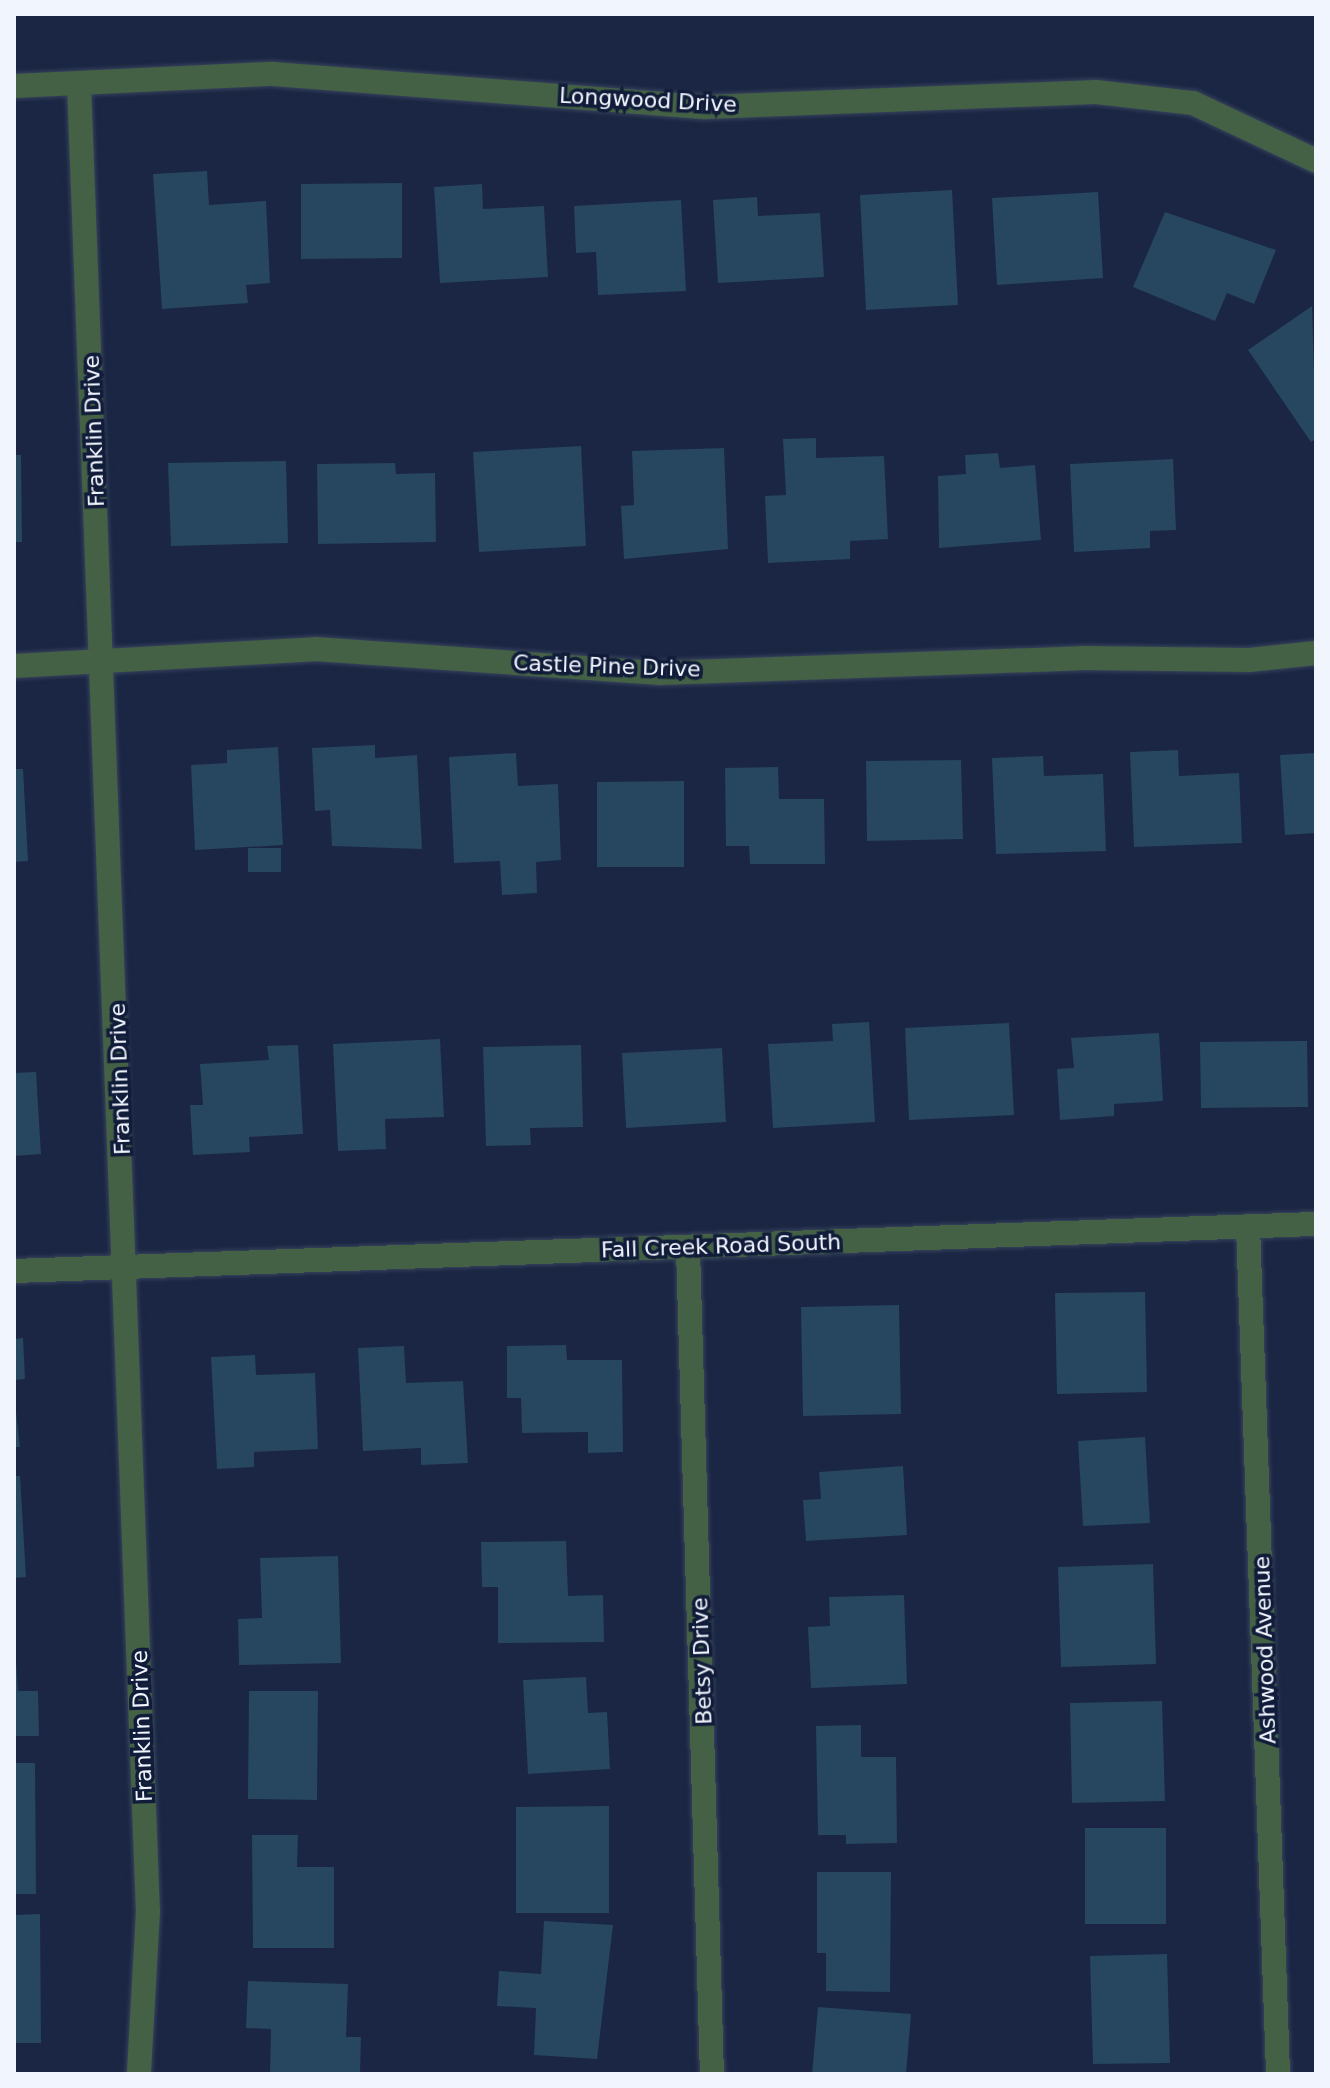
<!DOCTYPE html>
<style>
body{margin:0}
#map{position:relative;width:1330px;height:2088px;overflow:hidden;background:#1a2643;font-family:"DejaVu Sans",sans-serif}
div>[style]{position:absolute}
.building>*{inset:0;background:#274660}
.roads{filter:drop-shadow(0 0 2px #38435d) drop-shadow(0 0 2px #38435d)}
.street>*{height:24px;margin:-12px;padding:0 12px;transform-origin:12px;border-radius:12px;background:#446145}
span{translate:-50% -50%;white-space:nowrap;text-align:center;line-height:1.15;-webkit-text-stroke:7px #101c39;paint-order:stroke}
.street-label{font-size:22px;color:#f1f5fd}
.frame{position:absolute;inset:0;border:16px solid #f1f5fd;pointer-events:none}
</style>
<div id="map">
<div class="building">
<i style="clip-path:polygon(207px 171px,209px 205px,266px 201px,270px 283px,246px 285px,248px 303px,162px 309px,153px 174px)"></i>
<i style="clip-path:polygon(402px 183px,402px 258px,301px 259px,301px 184px)"></i>
<i style="clip-path:polygon(482px 184px,483px 209px,544px 206px,548px 277px,440px 283px,434px 187px)"></i>
<i style="clip-path:polygon(952px 190px,958px 305px,866px 310px,860px 195px)"></i>
<i style="clip-path:polygon(1098px 192px,1103px 278px,997px 285px,992px 198px)"></i>
<i style="clip-path:polygon(757px 197px,758px 216px,820px 213px,824px 277px,718px 283px,713px 200px)"></i>
<i style="clip-path:polygon(681px 200px,686px 291px,598px 295px,596px 252px,576px 253px,574px 206px)"></i>
<i style="clip-path:polygon(1165px 212px,1276px 250px,1254px 304px,1227px 293px,1215px 321px,1133px 287px)"></i>
<i style="clip-path:polygon(1312px 306px,1316px 439px,1311px 442px,1248px 350px)"></i>
<i style="clip-path:polygon(816px 438px,816px 458px,884px 456px,888px 539px,850px 541px,850px 559px,768px 563px,765px 496px,786px 495px,783px 439px)"></i>
<i style="clip-path:polygon(581px 446px,586px 546px,479px 552px,473px 452px)"></i>
<i style="clip-path:polygon(724px 448px,728px 549px,624px 559px,621px 506px,634px 505px,632px 451px)"></i>
<i style="clip-path:polygon(998px 453px,1000px 468px,1035px 465px,1041px 540px,939px 548px,938px 476px,966px 474px,965px 455px)"></i>
<i style="clip-path:polygon(14px 455px,21px 455px,22px 542px,14px 542px)"></i>
<i style="clip-path:polygon(1173px 459px,1176px 530px,1150px 531px,1150px 548px,1074px 552px,1070px 464px)"></i>
<i style="clip-path:polygon(286px 461px,288px 543px,171px 546px,168px 463px)"></i>
<i style="clip-path:polygon(395px 463px,396px 474px,435px 473px,436px 542px,318px 544px,317px 464px)"></i>
<i style="clip-path:polygon(375px 745px,375px 758px,417px 755px,422px 849px,332px 846px,330px 810px,315px 811px,312px 748px)"></i>
<i style="clip-path:polygon(278px 747px,283px 845px,195px 850px,191px 765px,227px 763px,227px 750px)"></i>
<i style="clip-path:polygon(1178px 750px,1179px 776px,1239px 773px,1242px 843px,1134px 847px,1130px 752px)"></i>
<i style="clip-path:polygon(516px 753px,518px 786px,558px 784px,561px 860px,536px 862px,537px 893px,502px 895px,500px 861px,454px 863px,449px 757px)"></i>
<i style="clip-path:polygon(1316px 753px,1316px 833px,1285px 835px,1280px 755px)"></i>
<i style="clip-path:polygon(1043px 756px,1044px 776px,1103px 774px,1106px 851px,996px 854px,992px 758px)"></i>
<i style="clip-path:polygon(961px 760px,963px 839px,867px 841px,866px 761px)"></i>
<i style="clip-path:polygon(778px 767px,779px 799px,824px 799px,825px 864px,750px 864px,749px 846px,726px 846px,725px 768px)"></i>
<i style="clip-path:polygon(14px 769px,23px 769px,28px 861px,14px 862px)"></i>
<i style="clip-path:polygon(684px 781px,684px 867px,597px 867px,597px 782px)"></i>
<i style="clip-path:polygon(248px 848px,281px 848px,281px 872px,248px 872px)"></i>
<i style="clip-path:polygon(869px 1022px,875px 1122px,773px 1128px,768px 1044px,833px 1041px,832px 1024px)"></i>
<i style="clip-path:polygon(1009px 1023px,1014px 1115px,909px 1120px,905px 1028px)"></i>
<i style="clip-path:polygon(1159px 1033px,1163px 1101px,1114px 1104px,1114px 1116px,1060px 1120px,1057px 1069px,1074px 1068px,1071px 1038px)"></i>
<i style="clip-path:polygon(440px 1039px,444px 1117px,385px 1119px,386px 1149px,338px 1151px,333px 1044px)"></i>
<i style="clip-path:polygon(1307px 1041px,1308px 1107px,1201px 1108px,1200px 1042px)"></i>
<i style="clip-path:polygon(298px 1045px,303px 1134px,249px 1137px,250px 1152px,193px 1155px,190px 1105px,203px 1105px,200px 1064px,269px 1060px,267px 1046px)"></i>
<i style="clip-path:polygon(581px 1045px,583px 1127px,530px 1128px,531px 1145px,486px 1146px,483px 1047px)"></i>
<i style="clip-path:polygon(722px 1048px,726px 1122px,626px 1128px,622px 1053px)"></i>
<i style="clip-path:polygon(36px 1072px,41px 1154px,14px 1156px,14px 1073px)"></i>
<i style="clip-path:polygon(1145px 1292px,1147px 1392px,1057px 1394px,1055px 1293px)"></i>
<i style="clip-path:polygon(899px 1305px,901px 1414px,803px 1416px,801px 1307px)"></i>
<i style="clip-path:polygon(23px 1338px,25px 1379px,14px 1380px,14px 1339px)"></i>
<i style="clip-path:polygon(566px 1345px,567px 1360px,622px 1360px,623px 1452px,588px 1453px,588px 1432px,522px 1433px,521px 1398px,507px 1398px,507px 1346px)"></i>
<i style="clip-path:polygon(404px 1346px,406px 1383px,463px 1381px,468px 1463px,421px 1465px,421px 1448px,363px 1451px,358px 1348px)"></i>
<i style="clip-path:polygon(255px 1355px,256px 1375px,315px 1373px,318px 1449px,254px 1452px,254px 1467px,217px 1469px,211px 1357px)"></i>
<i style="clip-path:polygon(14px 1394px,20px 1447px,14px 1447px)"></i>
<i style="clip-path:polygon(1145px 1437px,1150px 1523px,1083px 1526px,1078px 1441px)"></i>
<i style="clip-path:polygon(903px 1466px,907px 1535px,806px 1541px,803px 1500px,821px 1499px,819px 1472px)"></i>
<i style="clip-path:polygon(14px 1476px,20px 1476px,26px 1577px,14px 1578px)"></i>
<i style="clip-path:polygon(566px 1541px,568px 1596px,603px 1595px,604px 1642px,498px 1643px,498px 1587px,482px 1587px,481px 1542px)"></i>
<i style="clip-path:polygon(338px 1556px,341px 1663px,239px 1665px,238px 1619px,262px 1618px,260px 1558px)"></i>
<i style="clip-path:polygon(1153px 1564px,1156px 1664px,1061px 1667px,1058px 1567px)"></i>
<i style="clip-path:polygon(904px 1595px,907px 1684px,811px 1688px,808px 1627px,830px 1626px,829px 1597px)"></i>
<i style="clip-path:polygon(14px 1631px,18px 1691px,38px 1691px,39px 1736px,14px 1736px)"></i>
<i style="clip-path:polygon(586px 1677px,588px 1713px,607px 1712px,610px 1769px,528px 1774px,523px 1680px)"></i>
<i style="clip-path:polygon(249px 1691px,318px 1691px,317px 1800px,248px 1799px)"></i>
<i style="clip-path:polygon(1162px 1701px,1165px 1801px,1072px 1803px,1070px 1703px)"></i>
<i style="clip-path:polygon(861px 1725px,861px 1757px,896px 1757px,897px 1843px,846px 1844px,846px 1835px,818px 1835px,816px 1726px)"></i>
<i style="clip-path:polygon(14px 1763px,35px 1763px,36px 1894px,14px 1894px)"></i>
<i style="clip-path:polygon(609px 1806px,609px 1913px,516px 1913px,516px 1807px)"></i>
<i style="clip-path:polygon(1085px 1828px,1166px 1828px,1166px 1924px,1085px 1924px)"></i>
<i style="clip-path:polygon(252px 1835px,298px 1835px,297px 1867px,334px 1867px,334px 1948px,253px 1948px)"></i>
<i style="clip-path:polygon(817px 1872px,891px 1872px,890px 1992px,826px 1991px,826px 1953px,817px 1953px)"></i>
<i style="clip-path:polygon(40px 1914px,41px 2043px,14px 2043px,14px 1915px)"></i>
<i style="clip-path:polygon(544px 1921px,613px 1925px,597px 2059px,534px 2055px,536px 2008px,497px 2006px,499px 1971px,541px 1974px)"></i>
<i style="clip-path:polygon(1167px 1954px,1170px 2063px,1093px 2064px,1090px 1956px)"></i>
<i style="clip-path:polygon(248px 1981px,348px 1984px,346px 2037px,361px 2037px,360px 2074px,270px 2074px,271px 2029px,246px 2028px)"></i>
<i style="clip-path:polygon(818px 2007px,911px 2014px,906px 2074px,812px 2074px)"></i>
</div>
<div class="roads">
<div class="street">
<i style="left:79px;top:84px;width:1828px;rotate:87.84deg"></i>
<i style="left:148px;top:1911px;width:163px;rotate:93.2deg"></i>
<i style="left:14px;top:86px;width:259px;rotate:-2.7deg"></i>
<i style="left:273px;top:74px;width:434px;rotate:4.4deg"></i>
<i style="left:706px;top:107px;width:390px;rotate:-2.2deg"></i>
<i style="left:1096px;top:92px;width:98px;rotate:6.5deg"></i>
<i style="left:1193px;top:103px;width:136px;rotate:25.2deg"></i>
<i style="left:14px;top:666px;width:301px;rotate:-3.2deg"></i>
<i style="left:315px;top:649px;width:346px;rotate:4deg"></i>
<i style="left:660px;top:673px;width:421px;rotate:-2deg"></i>
<i style="left:1081px;top:658px;width:168px;rotate:0.7deg"></i>
<i style="left:1249px;top:660px;width:67px;rotate:-6deg"></i>
<i style="left:1248px;top:1226px;width:849px;rotate:87.97deg"></i>
<i style="left:688px;top:1248px;width:826px;rotate:88.34deg"></i>
<i style="left:14px;top:1271px;width:1303px;rotate:-2.07deg"></i>
</div>
</div>
<div class="street-label">
<span style="left:648px;top:100px;rotate:3deg">Longwood Drive</span>
<span style="left:94px;top:431px;rotate:-92deg">Franklin Drive</span>
<span style="left:607px;top:666px;rotate:2deg">Castle Pine Drive</span>
<span style="left:120px;top:1079px;rotate:-92deg">Franklin Drive</span>
<span style="left:721px;top:1246px;rotate:-2deg">Fall Creek Road South</span>
<span style="left:1265px;top:1650px;rotate:-92deg">Ashwood Avenue</span>
<span style="left:702px;top:1661px;rotate:-92deg">Betsy Drive</span>
<span style="left:142px;top:1726px;rotate:-92deg">Franklin Drive</span>
</div>
<div class="frame"></div>
</div>
